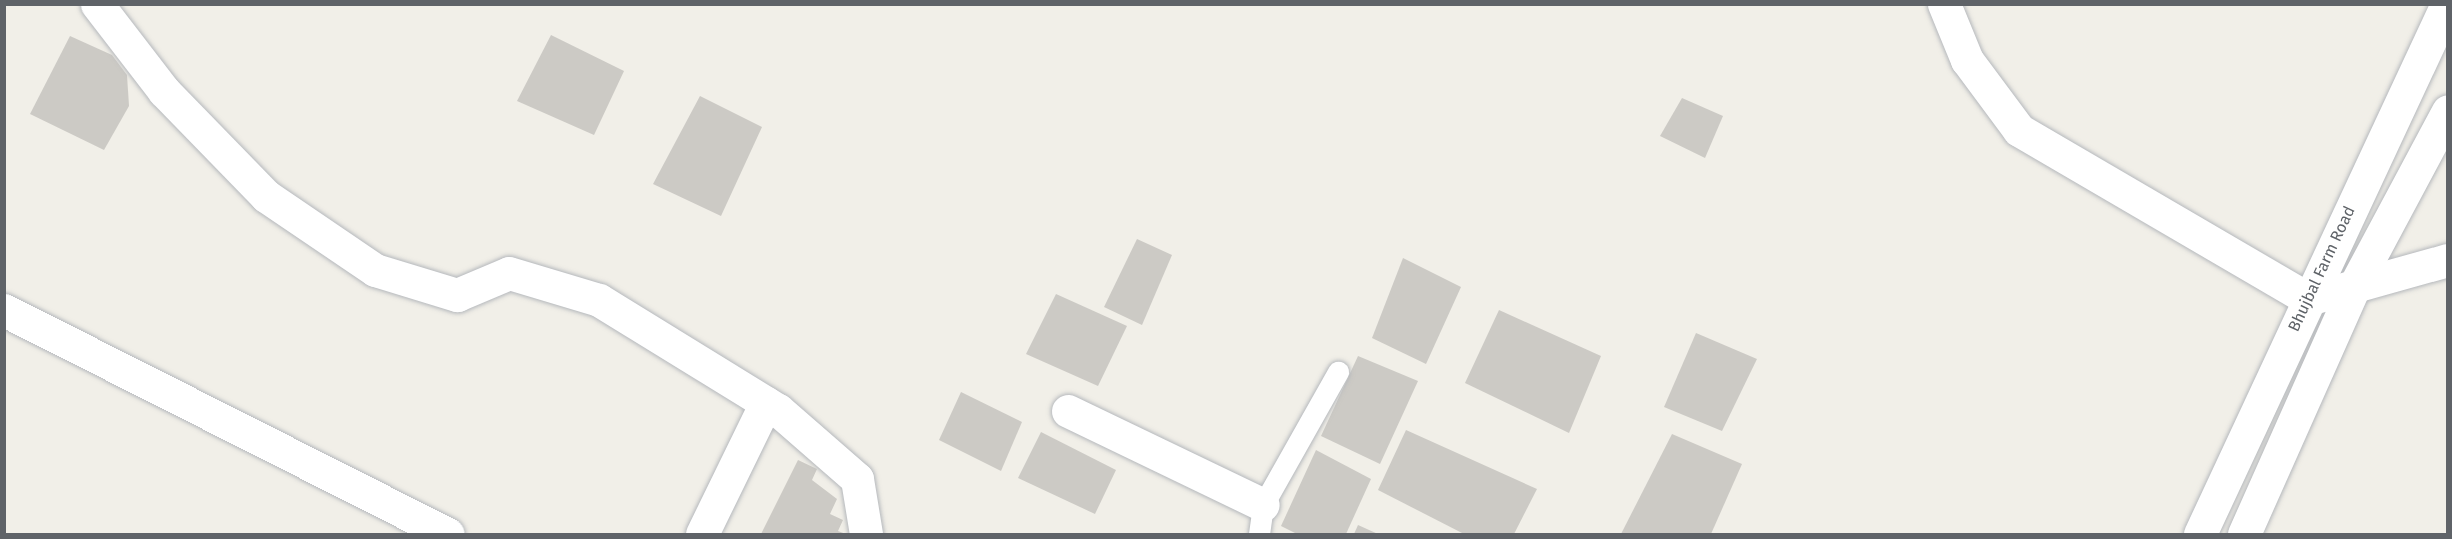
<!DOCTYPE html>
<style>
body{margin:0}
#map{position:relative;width:2452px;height:539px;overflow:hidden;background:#f1efe8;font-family:"Fira Sans",sans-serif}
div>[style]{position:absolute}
.building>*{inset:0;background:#cccac5}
.roads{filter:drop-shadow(0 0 2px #b5b8bc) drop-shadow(0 0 2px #b5b8bc)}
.service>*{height:21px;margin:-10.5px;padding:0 10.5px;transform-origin:10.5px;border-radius:10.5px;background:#fff}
.minor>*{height:33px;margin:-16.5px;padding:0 16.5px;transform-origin:16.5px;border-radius:16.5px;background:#fff}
.secondary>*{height:33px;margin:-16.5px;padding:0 16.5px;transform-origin:16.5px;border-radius:16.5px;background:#fff}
span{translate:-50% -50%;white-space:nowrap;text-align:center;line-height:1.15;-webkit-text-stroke:5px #fff;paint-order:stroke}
.street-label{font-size:16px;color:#5f6368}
.frame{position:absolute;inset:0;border:6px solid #5f6368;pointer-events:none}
</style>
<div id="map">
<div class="building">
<i style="clip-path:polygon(551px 35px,624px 71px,594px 135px,517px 101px)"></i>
<i style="clip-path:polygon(70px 36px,112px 55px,127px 75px,129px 106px,104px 150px,30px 114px)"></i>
<i style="clip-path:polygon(700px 96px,762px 127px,721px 216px,653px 184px)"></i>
<i style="clip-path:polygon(1682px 98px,1723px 116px,1705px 158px,1660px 136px)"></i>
<i style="clip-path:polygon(1137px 239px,1172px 255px,1142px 325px,1104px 307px)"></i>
<i style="clip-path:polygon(1403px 258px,1461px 287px,1426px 364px,1372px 338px)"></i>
<i style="clip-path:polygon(1056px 294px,1127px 326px,1098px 386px,1026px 354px)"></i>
<i style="clip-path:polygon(1499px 310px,1601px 356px,1569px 433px,1465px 383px)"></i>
<i style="clip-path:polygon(1696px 333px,1757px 359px,1722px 431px,1664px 407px)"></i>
<i style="clip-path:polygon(1358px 356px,1418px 381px,1380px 464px,1321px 436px)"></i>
<i style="clip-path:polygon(961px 392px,1022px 422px,1001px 471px,939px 440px)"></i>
<i style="clip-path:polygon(1406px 430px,1537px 489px,1514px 534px,1464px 534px,1378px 490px)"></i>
<i style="clip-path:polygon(1041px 432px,1116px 470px,1095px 514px,1018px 478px)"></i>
<i style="clip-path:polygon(1672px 434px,1742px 464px,1711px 534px,1621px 534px)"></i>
<i style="clip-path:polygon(1316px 450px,1371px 479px,1346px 534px,1297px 534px,1281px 526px)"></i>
<i style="clip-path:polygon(798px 460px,817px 469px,812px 480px,837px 499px,830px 514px,843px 520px,838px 531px,846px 534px,761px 534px)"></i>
<i style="clip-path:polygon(1358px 525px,1378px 534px,1354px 534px)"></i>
</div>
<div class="roads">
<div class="service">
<i style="left:1259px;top:534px;width:29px;rotate:-82deg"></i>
<i style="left:1263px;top:505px;width:153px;rotate:-60.6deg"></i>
</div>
<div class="minor">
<i style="left:97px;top:4px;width:110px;rotate:52.4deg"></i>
<i style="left:164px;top:91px;width:146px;rotate:45.8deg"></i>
<i style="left:266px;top:196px;width:132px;rotate:34.2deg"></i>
<i style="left:375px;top:270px;width:86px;rotate:17deg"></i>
<i style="left:457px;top:295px;width:56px;rotate:-22.9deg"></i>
<i style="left:509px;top:273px;width:94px;rotate:16.7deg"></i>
<i style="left:599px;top:300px;width:210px;rotate:31.6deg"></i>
<i style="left:778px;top:410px;width:105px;rotate:41.1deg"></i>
<i style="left:857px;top:479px;width:56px;rotate:80.7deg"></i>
<i style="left:1944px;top:4px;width:61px;rotate:67.7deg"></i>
<i style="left:1967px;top:60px;width:87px;rotate:53.4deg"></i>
<i style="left:2019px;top:130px;width:335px;rotate:30.3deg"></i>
<i style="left:2308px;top:299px;width:145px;rotate:-15.6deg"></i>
<i style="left:4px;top:310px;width:497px;rotate:26.8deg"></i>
<i style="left:1068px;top:411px;width:216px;rotate:25.7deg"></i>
<i style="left:702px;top:534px;width:146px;rotate:-64deg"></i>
</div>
<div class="secondary">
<i style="left:2200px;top:534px;width:585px;rotate:-65.01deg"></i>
<i style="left:2244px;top:534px;width:273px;rotate:-66deg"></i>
<i style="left:2355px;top:285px;width:197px;rotate:-61.9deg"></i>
</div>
</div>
<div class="street-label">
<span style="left:2322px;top:269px;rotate:-65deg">Bhujbal Farm Road</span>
</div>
<div class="frame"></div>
</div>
